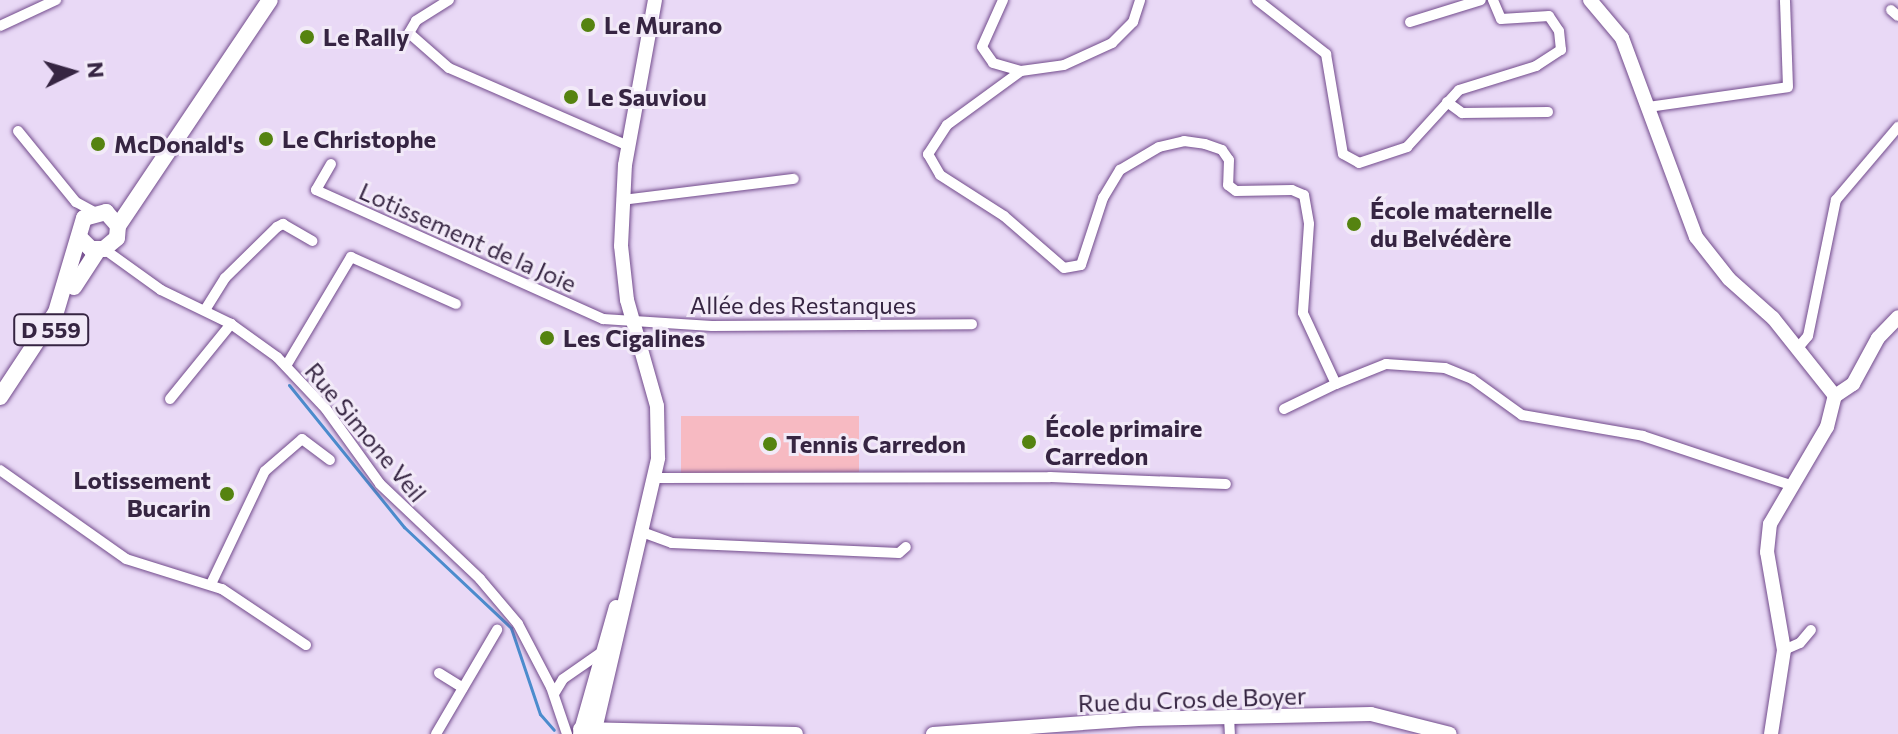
<!DOCTYPE html>
<meta charset="utf-8">
<style>
body{margin:0}
#map{position:relative;width:1898px;height:734px;overflow:hidden;background:#e9d9f6;font-family:Commissioner,sans-serif}
div>[style]{position:absolute}
.green>*{inset:0;background:#f7bac2}
.stream>*{height:3px;margin:-1.5px;padding:0 1.5px;transform-origin:1.5px;border-radius:1.5px;background:#4c8ccd}
.roads{filter:drop-shadow(0 0 2px #724b8c) drop-shadow(0 0 2px #724b8c)}
.street>*{height:10px;margin:-5px;padding:0 5px;transform-origin:5px;border-radius:5px;background:#fff}
.secondary>*{height:14px;margin:-7px;padding:0 7px;transform-origin:7px;border-radius:7px;background:#fff}
.primary>*{height:16px;margin:-8px;padding:0 8px;transform-origin:8px;border-radius:8px;background:#fff}
.dots>*{width:22px;height:22px;translate:-50% -50%;box-sizing:border-box;border:4px solid #f2eaf8;border-radius:50%}
span{translate:-50% -50%;white-space:nowrap;text-align:center;line-height:1.15;-webkit-text-stroke:6px #f2eaf8;paint-order:stroke}
.shield-label span{padding:2px 6px;background:#f2eaf8;border:2px solid;border-radius:6px;-webkit-text-stroke-width:0}
.shield-label{font-size:22px;color:#362542;font-weight:700}
.poi-label{font-size:24px;color:#362542;font-weight:700}
.left{translate:0 -50%;text-align:left}
.right{translate:-100% -50%;text-align:right}
.street-label{font-size:24px;color:#362542}
.north{position:absolute;left:32px;top:32px;width:80px;height:80px;-webkit-text-stroke:6px #f2eaf8;paint-order:stroke;rotate:85deg;font-size:22px;font-weight:700;line-height:32px;text-align:center;color:#362542}
.north::after{content:'';display:block;margin:auto;width:28px;height:36px;background:#362542;clip-path:polygon(50% 0,100% 100%,50% 72%,0 100%)}
</style>
<div id="map">
<div class="green">
<i style="clip-path:polygon(681px 416px,859px 416px,859px 472px,681px 474px)"></i>
</div>
<div class="stream">
<i style="left:289px;top:385px;width:183px;rotate:51deg"></i>
<i style="left:404px;top:527px;width:147px;rotate:43.3deg"></i>
<i style="left:511px;top:628px;width:91px;rotate:71.4deg"></i>
<i style="left:540px;top:714px;width:21px;rotate:49deg"></i>
</div>
<div class="roads">
<div class="street">
<i style="left:449px;top:0;width:39px;rotate:148deg"></i>
<i style="left:416px;top:21px;width:14px;rotate:120deg"></i>
<i style="left:409px;top:33px;width:53px;rotate:41.2deg"></i>
<i style="left:449px;top:68px;width:195px;rotate:23.5deg"></i>
<i style="left:1003px;top:0;width:51px;rotate:114.1deg"></i>
<i style="left:982px;top:47px;width:19px;rotate:55deg"></i>
<i style="left:993px;top:63px;width:29px;rotate:16deg"></i>
<i style="left:1021px;top:71px;width:43px;rotate:-7.9deg"></i>
<i style="left:1064px;top:65px;width:53px;rotate:-24.6deg"></i>
<i style="left:1112px;top:43px;width:30px;rotate:-45deg"></i>
<i style="left:1133px;top:22px;width:23px;rotate:-72deg"></i>
<i style="left:1257px;top:0;width:88px;rotate:38deg"></i>
<i style="left:1326px;top:54px;width:101px;rotate:80.4deg"></i>
<i style="left:1343px;top:154px;width:18px;rotate:29deg"></i>
<i style="left:1359px;top:163px;width:51px;rotate:-18.4deg"></i>
<i style="left:1407px;top:147px;width:77px;rotate:-47.6deg"></i>
<i style="left:1459px;top:90px;width:81px;rotate:-17.3deg"></i>
<i style="left:1536px;top:66px;width:30px;rotate:-33deg"></i>
<i style="left:1561px;top:50px;width:19px;rotate:-96deg"></i>
<i style="left:1559px;top:31px;width:18px;rotate:-124deg"></i>
<i style="left:1549px;top:16px;width:48px;rotate:176.4deg"></i>
<i style="left:1501px;top:19px;width:21px;rotate:-113deg"></i>
<i style="left:1891px;top:10px;width:9px;rotate:41deg"></i>
<i style="left:1410px;top:22px;width:74px;rotate:-17.2deg"></i>
<i style="left:0;top:26px;width:62px;rotate:-24.9deg"></i>
<i style="left:1021px;top:71px;width:92px;rotate:143.9deg"></i>
<i style="left:947px;top:125px;width:35px;rotate:123deg"></i>
<i style="left:928px;top:154px;width:24px;rotate:60deg"></i>
<i style="left:940px;top:175px;width:76px;rotate:32.6deg"></i>
<i style="left:1004px;top:216px;width:79px;rotate:40.9deg"></i>
<i style="left:1064px;top:268px;width:17px;rotate:-10deg"></i>
<i style="left:1081px;top:265px;width:71px;rotate:-71.8deg"></i>
<i style="left:1103px;top:198px;width:33px;rotate:-59deg"></i>
<i style="left:1120px;top:170px;width:45px;rotate:-30.5deg"></i>
<i style="left:1159px;top:147px;width:26px;rotate:-13deg"></i>
<i style="left:1184px;top:141px;width:21px;rotate:8deg"></i>
<i style="left:1205px;top:144px;width:18px;rotate:19deg"></i>
<i style="left:1222px;top:150px;width:12px;rotate:55deg"></i>
<i style="left:1229px;top:160px;width:25px;rotate:92deg"></i>
<i style="left:1228px;top:185px;width:10px;rotate:37deg"></i>
<i style="left:1236px;top:191px;width:56px;rotate:-1deg"></i>
<i style="left:1292px;top:190px;width:13px;rotate:23deg"></i>
<i style="left:1304px;top:195px;width:29px;rotate:80deg"></i>
<i style="left:1309px;top:224px;width:89px;rotate:93.9deg"></i>
<i style="left:1303px;top:313px;width:78px;rotate:65.1deg"></i>
<i style="left:1336px;top:384px;width:54px;rotate:-21.8deg"></i>
<i style="left:1386px;top:364px;width:59px;rotate:3.9deg"></i>
<i style="left:1445px;top:368px;width:29px;rotate:22deg"></i>
<i style="left:1472px;top:379px;width:62px;rotate:35.8deg"></i>
<i style="left:1522px;top:415px;width:123px;rotate:9.8deg"></i>
<i style="left:1643px;top:436px;width:155px;rotate:18.4deg"></i>
<i style="left:1447px;top:102px;width:19px;rotate:36deg"></i>
<i style="left:1462px;top:113px;width:86px;rotate:-0.7deg"></i>
<i style="left:1648px;top:107px;width:141px;rotate:-8.1deg"></i>
<i style="left:1788px;top:87px;width:87px;rotate:-92deg"></i>
<i style="left:18px;top:131px;width:92px;rotate:50.8deg"></i>
<i style="left:76px;top:202px;width:21px;rotate:29deg"></i>
<i style="left:331px;top:164px;width:30px;rotate:120deg"></i>
<i style="left:316px;top:190px;width:315px;rotate:24.2deg"></i>
<i style="left:603px;top:319px;width:109px;rotate:3.7deg"></i>
<i style="left:712px;top:326px;width:260px;rotate:-0.4deg"></i>
<i style="left:622px;top:200px;width:173px;rotate:-7deg"></i>
<i style="left:104px;top:249px;width:70px;rotate:35.7deg"></i>
<i style="left:161px;top:290px;width:78px;rotate:25.9deg"></i>
<i style="left:231px;top:324px;width:57px;rotate:35.7deg"></i>
<i style="left:277px;top:357px;width:71px;rotate:46.7deg"></i>
<i style="left:326px;top:409px;width:92px;rotate:54.2deg"></i>
<i style="left:380px;top:484px;width:138px;rotate:43.5deg"></i>
<i style="left:480px;top:579px;width:59px;rotate:49.8deg"></i>
<i style="left:518px;top:624px;width:71px;rotate:62.4deg"></i>
<i style="left:551px;top:687px;width:50px;rotate:71.2deg"></i>
<i style="left:205px;top:310px;width:38px;rotate:-58deg"></i>
<i style="left:225px;top:278px;width:73px;rotate:-44.4deg"></i>
<i style="left:277px;top:227px;width:7px;rotate:-27deg"></i>
<i style="left:283px;top:224px;width:34px;rotate:30deg"></i>
<i style="left:1797px;top:349px;width:17px;rotate:-50deg"></i>
<i style="left:1808px;top:336px;width:139px;rotate:-78.4deg"></i>
<i style="left:1836px;top:200px;width:96px;rotate:-49.7deg"></i>
<i style="left:286px;top:366px;width:127px;rotate:-59.2deg"></i>
<i style="left:351px;top:257px;width:115px;rotate:24.1deg"></i>
<i style="left:170px;top:399px;width:97px;rotate:-50.9deg"></i>
<i style="left:1284px;top:409px;width:58px;rotate:-25.7deg"></i>
<i style="left:0;top:470px;width:154px;rotate:35.2deg"></i>
<i style="left:126px;top:559px;width:101px;rotate:17.4deg"></i>
<i style="left:222px;top:589px;width:101px;rotate:33.7deg"></i>
<i style="left:655px;top:478px;width:395px;rotate:-0.1deg"></i>
<i style="left:1050px;top:477px;width:176px;rotate:2.3deg"></i>
<i style="left:642px;top:532px;width:32px;rotate:20deg"></i>
<i style="left:672px;top:543px;width:227px;rotate:2.5deg"></i>
<i style="left:899px;top:553px;width:9px;rotate:-41deg"></i>
<i style="left:211px;top:584px;width:125px;rotate:-64.5deg"></i>
<i style="left:265px;top:471px;width:49px;rotate:-40.9deg"></i>
<i style="left:302px;top:439px;width:35px;rotate:37deg"></i>
<i style="left:1784px;top:650px;width:17px;rotate:-24deg"></i>
<i style="left:1800px;top:643px;width:17px;rotate:-50deg"></i>
<i style="left:439px;top:673px;width:28px;rotate:32deg"></i>
<i style="left:554px;top:694px;width:17px;rotate:-59deg"></i>
<i style="left:563px;top:679px;width:44px;rotate:-34.8deg"></i>
<i style="left:1229px;top:717px;width:17px;rotate:87deg"></i>
<i style="left:436px;top:734px;width:121px;rotate:-59.6deg"></i>
</div>
<div class="secondary">
<i style="left:1590px;top:0;width:50px;rotate:49.9deg"></i>
<i style="left:1622px;top:38px;width:212px;rotate:69.6deg"></i>
<i style="left:1696px;top:237px;width:53px;rotate:51.8deg"></i>
<i style="left:1729px;top:279px;width:59px;rotate:41.6deg"></i>
<i style="left:1773px;top:318px;width:100px;rotate:51.5deg"></i>
<i style="left:580px;top:729px;width:216px;rotate:1.3deg"></i>
<i style="left:580px;top:734px;width:132px;rotate:-74.2deg"></i>
<i style="left:594px;top:734px;width:283px;rotate:-76.9deg"></i>
<i style="left:658px;top:458px;width:52px;rotate:-91.1deg"></i>
<i style="left:657px;top:406px;width:110px;rotate:-105.8deg"></i>
<i style="left:627px;top:300px;width:54px;rotate:-96.3deg"></i>
<i style="left:621px;top:246px;width:81px;rotate:-87.2deg"></i>
<i style="left:625px;top:165px;width:168px;rotate:-79.7deg"></i>
<i style="left:933px;top:734px;width:206px;rotate:-4.2deg"></i>
<i style="left:1138px;top:719px;width:233px;rotate:-1.2deg"></i>
<i style="left:1371px;top:714px;width:81px;rotate:14.2deg"></i>
<i style="left:1771px;top:734px;width:85px;rotate:-81.2deg"></i>
<i style="left:1784px;top:650px;width:99px;rotate:-99.8deg"></i>
<i style="left:1767px;top:552px;width:28px;rotate:-84deg"></i>
<i style="left:1770px;top:524px;width:113px;rotate:-59.6deg"></i>
<i style="left:1827px;top:427px;width:32px;rotate:-76deg"></i>
<i style="left:1835px;top:396px;width:22px;rotate:-34deg"></i>
<i style="left:1853px;top:384px;width:52px;rotate:-61.5deg"></i>
<i style="left:1878px;top:338px;width:29px;rotate:-46deg"></i>
</div>
<div class="primary">
<i style="left:118px;top:226px;width:272px;rotate:-56.1deg"></i>
<i style="left:74px;top:287px;width:44px;rotate:-57deg"></i>
<i style="left:0;top:397px;width:102px;rotate:-56.6deg"></i>
<i style="left:56px;top:312px;width:98px;rotate:-73.4deg"></i>
<i style="left:84px;top:218px;width:23px;rotate:-15deg"></i>
<i style="left:106px;top:212px;width:18px;rotate:49deg"></i>
<i style="left:118px;top:226px;width:12px;rotate:95deg"></i>
<i style="left:117px;top:238px;width:17px;rotate:140deg"></i>
<i style="left:104px;top:249px;width:13px;rotate:180deg"></i>
<i style="left:91px;top:249px;width:16px;rotate:-135deg"></i>
</div>
</div>
<div class="dots">
<i style="left:588px;top:25px;background:#558310"></i>
<i style="left:307px;top:37px;background:#558310"></i>
<i style="left:571px;top:97px;background:#558310"></i>
<i style="left:266px;top:139px;background:#558310"></i>
<i style="left:98px;top:144px;background:#558310"></i>
<i style="left:1354px;top:224px;background:#558310"></i>
<i style="left:547px;top:338px;background:#558310"></i>
<i style="left:1029px;top:442px;background:#558310"></i>
<i style="left:770px;top:444px;background:#558310"></i>
<i style="left:227px;top:494px;background:#558310"></i>
</div>
<div class="shield-label">
<span style="left:51px;top:330px">D 559</span>
</div>
<div class="poi-label">
<span class="left" style="left:604px;top:25px">Le Murano</span>
<span class="left" style="left:323px;top:37px">Le Rally</span>
<span class="left" style="left:587px;top:97px">Le Sauviou</span>
<span class="left" style="left:282px;top:139px">Le Christophe</span>
<span class="left" style="left:114px;top:144px">McDonald's</span>
<span class="left" style="left:1370px;top:224px">École maternelle<br>du Belvédère</span>
<span class="left" style="left:563px;top:338px">Les Cigalines</span>
<span class="left" style="left:1045px;top:442px">École primaire<br>Carredon</span>
<span class="left" style="left:786px;top:444px">Tennis Carredon</span>
<span class="right" style="left:211px;top:494px">Lotissement<br>Bucarin</span>
</div>
<div class="street-label">
<span style="left:468px;top:237px;rotate:24deg">Lotissement de la Joie</span>
<span style="left:803px;top:305px">Allée des Restanques</span>
<span style="left:366px;top:432px;rotate:50deg">Rue Simone Veil</span>
<span style="left:1192px;top:699px;rotate:-2deg">Rue du Cros de Boyer</span>
</div>
<div class="north">N</div>
</div>
